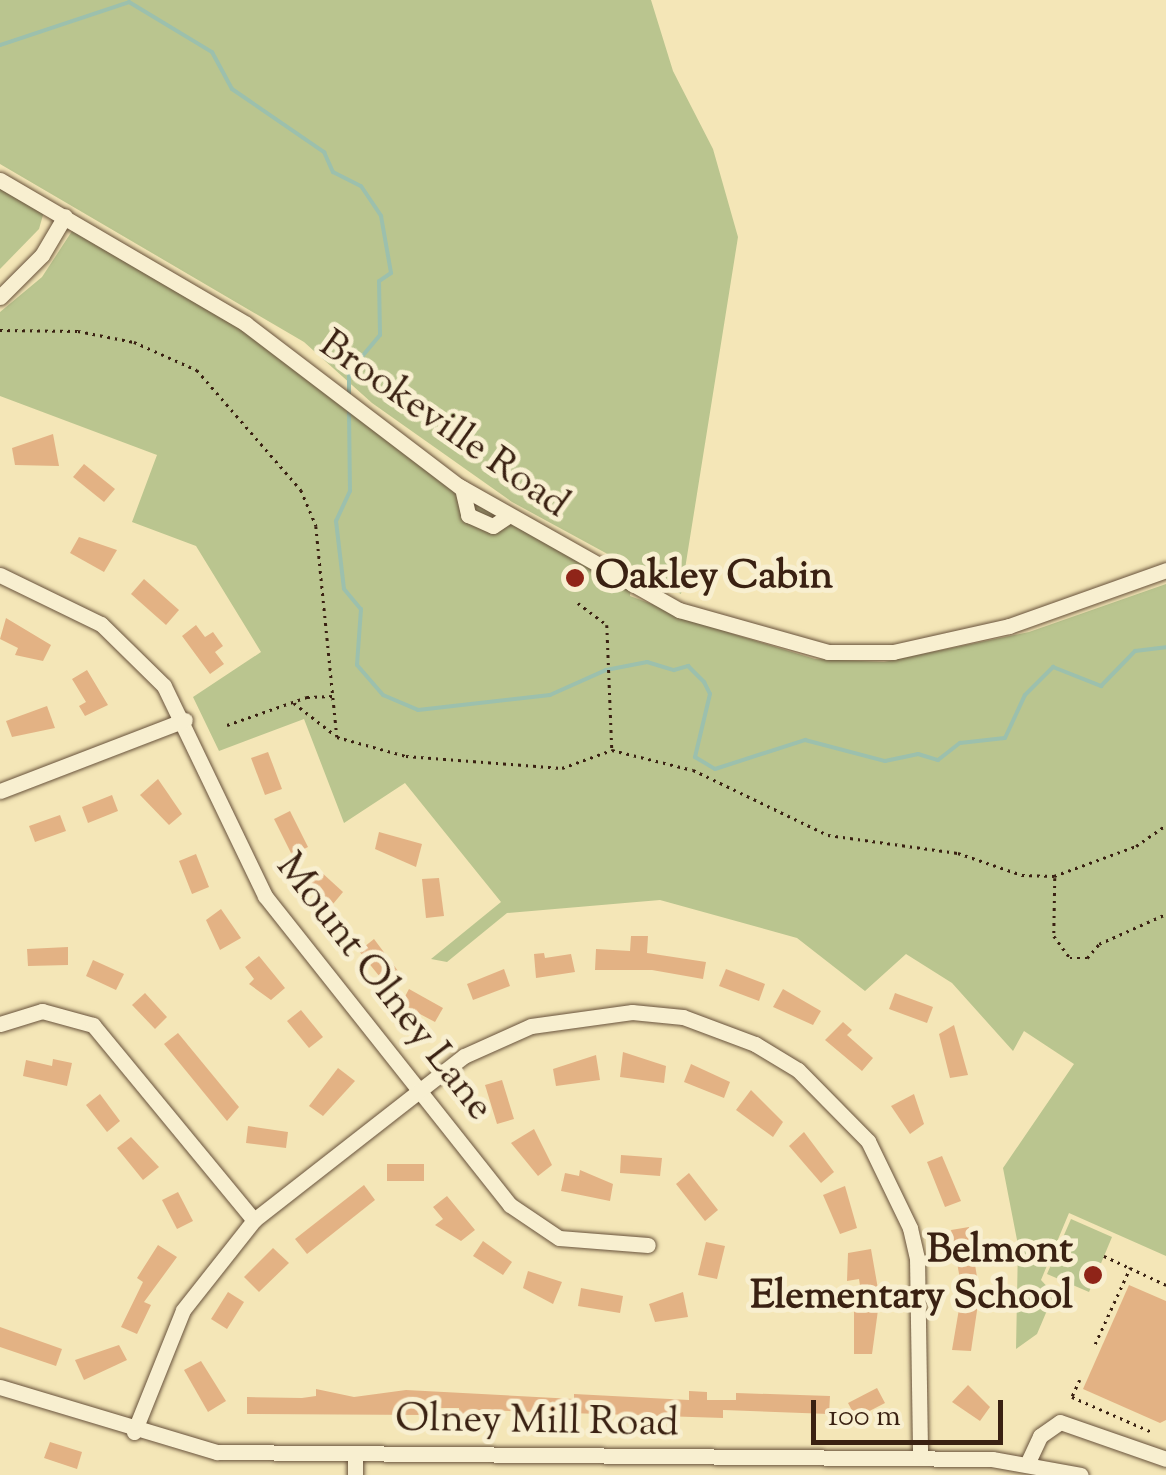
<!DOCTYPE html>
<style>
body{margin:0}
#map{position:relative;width:1166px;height:1475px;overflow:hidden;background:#f4e6b7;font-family:"Sorts Mill Goudy",serif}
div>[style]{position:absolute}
.green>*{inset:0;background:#bac58f}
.stream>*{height:4px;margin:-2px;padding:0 2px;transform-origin:2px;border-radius:2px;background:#9cc0ad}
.building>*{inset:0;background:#e3b284}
.path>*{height:2.5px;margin-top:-1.25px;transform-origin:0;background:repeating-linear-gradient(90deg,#3a2112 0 2.5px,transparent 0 7.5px)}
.roads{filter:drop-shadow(0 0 2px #68523b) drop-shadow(0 0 2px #68523b)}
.minor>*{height:15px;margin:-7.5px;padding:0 7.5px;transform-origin:7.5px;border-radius:7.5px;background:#f8efd0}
.dots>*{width:28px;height:28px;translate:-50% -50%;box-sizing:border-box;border:5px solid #f8efd0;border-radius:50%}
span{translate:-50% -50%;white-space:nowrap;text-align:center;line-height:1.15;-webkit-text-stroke:10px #f8efd0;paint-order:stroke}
.street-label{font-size:40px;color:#3a2112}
.poi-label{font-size:40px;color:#3a2112;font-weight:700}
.left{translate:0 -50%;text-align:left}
.right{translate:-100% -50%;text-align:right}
.scale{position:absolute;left:811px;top:1400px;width:192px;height:45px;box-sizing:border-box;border:5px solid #3a2112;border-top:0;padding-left:12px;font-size:30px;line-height:35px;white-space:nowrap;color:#3a2112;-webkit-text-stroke:8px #f8efd0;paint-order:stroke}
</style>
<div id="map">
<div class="green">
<i style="clip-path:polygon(0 0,651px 0,673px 71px,713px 149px,738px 237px,681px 594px,512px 502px,372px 403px,304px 342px,0 164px)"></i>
<i style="clip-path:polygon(0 183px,45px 208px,39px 229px,0 269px)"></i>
<i style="clip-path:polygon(76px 225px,222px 309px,396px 446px,631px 579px,630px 596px,733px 634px,815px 659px,884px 662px,1029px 632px,1166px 584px,1166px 1256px,1069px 1213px,1041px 1280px,1054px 1294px,1037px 1334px,1016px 1349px,1018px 1245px,1003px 1168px,1074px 1064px,1024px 1031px,1013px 1051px,952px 983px,906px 954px,865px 991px,797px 938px,660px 900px,507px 913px,447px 962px,431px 959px,501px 902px,405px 783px,344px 823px,304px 719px,219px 751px,193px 697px,261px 652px,196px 546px,132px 522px,157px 455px,0 396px,0 312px,42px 277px)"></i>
<i style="clip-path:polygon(1071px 1219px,1112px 1237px,1089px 1292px,1047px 1274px)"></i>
</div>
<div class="stream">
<i style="left:0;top:45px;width:136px;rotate:-18.4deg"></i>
<i style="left:129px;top:2px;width:97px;rotate:31.1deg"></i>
<i style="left:212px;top:52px;width:42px;rotate:61.6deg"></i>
<i style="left:232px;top:89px;width:112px;rotate:34.4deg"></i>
<i style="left:324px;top:152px;width:22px;rotate:66deg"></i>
<i style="left:333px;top:172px;width:31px;rotate:27deg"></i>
<i style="left:361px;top:186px;width:36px;rotate:56deg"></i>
<i style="left:381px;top:216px;width:58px;rotate:80deg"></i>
<i style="left:391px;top:273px;width:14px;rotate:146deg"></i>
<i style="left:379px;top:281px;width:54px;rotate:88.9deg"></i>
<i style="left:380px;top:335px;width:48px;rotate:130deg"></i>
<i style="left:349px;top:372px;width:25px;rotate:90deg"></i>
<i style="left:349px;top:411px;width:80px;rotate:89.3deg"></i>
<i style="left:350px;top:491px;width:33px;rotate:115deg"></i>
<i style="left:336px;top:521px;width:68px;rotate:83.3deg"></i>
<i style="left:344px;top:589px;width:26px;rotate:50deg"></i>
<i style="left:361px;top:609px;width:56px;rotate:94.1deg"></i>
<i style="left:357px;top:665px;width:40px;rotate:49deg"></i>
<i style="left:383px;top:695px;width:38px;rotate:23deg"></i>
<i style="left:418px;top:710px;width:133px;rotate:-6.5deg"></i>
<i style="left:550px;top:695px;width:61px;rotate:-24.1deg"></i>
<i style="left:606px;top:670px;width:42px;rotate:-11deg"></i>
<i style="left:647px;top:662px;width:28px;rotate:17deg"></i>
<i style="left:674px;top:670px;width:15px;rotate:-16deg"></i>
<i style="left:688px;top:666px;width:23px;rotate:45deg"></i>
<i style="left:704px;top:682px;width:13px;rotate:63deg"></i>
<i style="left:710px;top:694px;width:65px;rotate:103.4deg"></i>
<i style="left:695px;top:757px;width:23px;rotate:31deg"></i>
<i style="left:715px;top:769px;width:95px;rotate:-17.9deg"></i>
<i style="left:805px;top:740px;width:83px;rotate:14.7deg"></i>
<i style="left:885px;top:761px;width:34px;rotate:-12deg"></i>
<i style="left:918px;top:754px;width:21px;rotate:17deg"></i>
<i style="left:938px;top:760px;width:28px;rotate:-38deg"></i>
<i style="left:960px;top:743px;width:45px;rotate:-6.3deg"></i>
<i style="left:1005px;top:738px;width:47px;rotate:-65.1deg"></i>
<i style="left:1025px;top:695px;width:40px;rotate:-45deg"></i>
<i style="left:1053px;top:667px;width:52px;rotate:21.6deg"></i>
<i style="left:1101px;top:686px;width:49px;rotate:-45.8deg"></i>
<i style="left:1135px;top:651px;width:31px;rotate:-7deg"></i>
</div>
<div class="building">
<i style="clip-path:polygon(53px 434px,59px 466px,15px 465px,12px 448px)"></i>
<i style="clip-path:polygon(84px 464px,115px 489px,104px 502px,73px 477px)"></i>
<i style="clip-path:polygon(79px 537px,117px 550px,104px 572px,70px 553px)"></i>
<i style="clip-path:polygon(144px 579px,179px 610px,166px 625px,131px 594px)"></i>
<i style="clip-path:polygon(6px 618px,51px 645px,43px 661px,15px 655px,18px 648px,0 639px)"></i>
<i style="clip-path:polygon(196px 625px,205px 637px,213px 632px,223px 646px,215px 652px,224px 664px,210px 674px,182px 636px)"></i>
<i style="clip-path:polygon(87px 670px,108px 705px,85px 716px,79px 706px,86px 702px,72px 679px)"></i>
<i style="clip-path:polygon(47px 706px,55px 728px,12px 737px,6px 721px)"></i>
<i style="clip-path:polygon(268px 752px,282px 789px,265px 795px,251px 758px)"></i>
<i style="clip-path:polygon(158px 779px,182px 814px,169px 825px,140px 795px)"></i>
<i style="clip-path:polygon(112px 795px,118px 811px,88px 823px,82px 807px)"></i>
<i style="clip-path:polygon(290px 811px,308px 847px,292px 855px,274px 819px)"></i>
<i style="clip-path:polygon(60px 815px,66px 831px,35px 842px,29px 826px)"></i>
<i style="clip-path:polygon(379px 832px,422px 844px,416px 867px,375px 849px)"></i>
<i style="clip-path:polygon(196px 854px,209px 887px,192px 894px,179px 861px)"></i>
<i style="clip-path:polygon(320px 871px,343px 892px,328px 910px,306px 883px)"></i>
<i style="clip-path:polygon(439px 878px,444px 916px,426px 918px,422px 879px)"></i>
<i style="clip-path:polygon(221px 909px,241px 938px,220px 950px,206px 920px)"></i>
<i style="clip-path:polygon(631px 936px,648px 936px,647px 953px,706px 962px,703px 979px,652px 970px,595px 970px,596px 949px,630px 951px)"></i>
<i style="clip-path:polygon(374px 939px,398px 971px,384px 982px,359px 951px)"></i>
<i style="clip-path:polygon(68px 947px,68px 965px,28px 966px,27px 949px)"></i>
<i style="clip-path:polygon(544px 953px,545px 958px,571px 954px,575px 972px,536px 978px,534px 954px)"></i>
<i style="clip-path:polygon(259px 956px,285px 988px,271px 1000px,249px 984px,254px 979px,245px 967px)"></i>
<i style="clip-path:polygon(93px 960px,124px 974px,116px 990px,86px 976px)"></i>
<i style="clip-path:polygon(504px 969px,510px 986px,473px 1000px,467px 984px)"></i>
<i style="clip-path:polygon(726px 969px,765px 984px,759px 1001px,719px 986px)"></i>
<i style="clip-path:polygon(409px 989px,443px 1008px,435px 1022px,401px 1004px)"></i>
<i style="clip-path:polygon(783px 989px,821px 1011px,813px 1025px,773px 1007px)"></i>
<i style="clip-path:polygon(145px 993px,167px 1017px,155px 1029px,132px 1005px)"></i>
<i style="clip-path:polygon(895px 993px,933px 1007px,927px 1023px,889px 1009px)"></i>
<i style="clip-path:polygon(301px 1010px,323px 1037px,309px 1048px,287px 1021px)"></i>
<i style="clip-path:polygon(843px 1022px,852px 1030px,847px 1035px,873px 1058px,862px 1071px,825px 1040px)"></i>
<i style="clip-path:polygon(954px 1025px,968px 1075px,950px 1078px,939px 1034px)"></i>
<i style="clip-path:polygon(178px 1033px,239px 1107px,227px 1121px,164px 1044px)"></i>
<i style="clip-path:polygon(623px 1052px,666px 1066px,664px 1083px,620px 1077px)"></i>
<i style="clip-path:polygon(596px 1055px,600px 1080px,556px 1086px,553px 1069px)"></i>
<i style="clip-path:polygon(53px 1059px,72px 1063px,67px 1086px,23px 1076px,26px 1060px,52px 1066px)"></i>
<i style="clip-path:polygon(691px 1064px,730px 1082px,724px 1098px,684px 1082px)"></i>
<i style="clip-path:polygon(338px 1068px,355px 1081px,323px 1116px,309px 1106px)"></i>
<i style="clip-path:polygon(502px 1080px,514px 1119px,497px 1124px,485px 1085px)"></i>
<i style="clip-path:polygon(751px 1090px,783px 1122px,773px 1137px,736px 1110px)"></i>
<i style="clip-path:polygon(100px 1094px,120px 1121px,107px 1132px,86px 1105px)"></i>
<i style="clip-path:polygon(914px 1094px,924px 1124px,910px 1134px,891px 1106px)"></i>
<i style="clip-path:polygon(248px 1126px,288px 1132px,286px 1148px,246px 1143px)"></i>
<i style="clip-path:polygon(534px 1129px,552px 1165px,538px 1176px,511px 1143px)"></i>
<i style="clip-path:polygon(804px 1132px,834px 1172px,821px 1183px,789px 1146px)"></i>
<i style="clip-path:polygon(131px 1137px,159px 1167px,143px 1180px,117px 1148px)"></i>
<i style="clip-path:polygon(621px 1155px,662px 1158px,660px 1176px,620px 1173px)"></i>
<i style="clip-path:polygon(942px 1156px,961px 1201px,945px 1207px,927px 1162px)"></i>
<i style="clip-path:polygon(387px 1164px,424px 1164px,424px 1181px,387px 1181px)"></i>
<i style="clip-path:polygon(580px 1170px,613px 1184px,610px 1201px,561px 1191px,565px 1173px,579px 1176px)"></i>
<i style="clip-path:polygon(689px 1173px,718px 1210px,705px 1221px,676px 1184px)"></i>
<i style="clip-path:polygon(364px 1185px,375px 1200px,307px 1254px,295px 1239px)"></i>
<i style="clip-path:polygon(845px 1186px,857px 1228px,840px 1234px,823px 1195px)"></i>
<i style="clip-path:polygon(178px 1192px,193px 1221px,177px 1229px,162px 1200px)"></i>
<i style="clip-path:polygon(447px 1196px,475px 1230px,461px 1241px,435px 1225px,443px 1219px,433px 1207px)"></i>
<i style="clip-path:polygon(969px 1227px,977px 1277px,960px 1279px,951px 1230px)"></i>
<i style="clip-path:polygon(483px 1241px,512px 1262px,503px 1275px,473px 1256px)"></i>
<i style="clip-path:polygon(706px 1242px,725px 1246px,717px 1279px,698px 1275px)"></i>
<i style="clip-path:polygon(158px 1245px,177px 1257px,144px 1302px,151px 1305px,137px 1334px,121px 1327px,143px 1282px,137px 1278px)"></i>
<i style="clip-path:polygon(273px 1248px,289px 1263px,259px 1292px,244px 1277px)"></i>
<i style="clip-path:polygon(871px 1249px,878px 1289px,861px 1292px,859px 1279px,847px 1281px,848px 1253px)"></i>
<i style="clip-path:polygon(528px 1271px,562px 1282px,553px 1304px,523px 1288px)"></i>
<i style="clip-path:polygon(1129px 1285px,1166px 1301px,1166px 1420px,1160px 1423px,1083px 1389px)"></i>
<i style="clip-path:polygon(581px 1288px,623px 1296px,620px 1313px,578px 1306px)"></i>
<i style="clip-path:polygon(228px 1292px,244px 1302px,227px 1329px,211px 1319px)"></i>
<i style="clip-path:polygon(683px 1292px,688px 1317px,655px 1322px,649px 1304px)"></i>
<i style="clip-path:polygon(960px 1303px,978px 1304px,971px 1351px,952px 1350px)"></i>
<i style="clip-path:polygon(854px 1310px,878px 1310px,872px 1354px,854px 1354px)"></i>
<i style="clip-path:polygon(0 1327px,62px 1349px,56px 1366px,0 1347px)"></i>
<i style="clip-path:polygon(119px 1345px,127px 1360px,84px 1380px,75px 1360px)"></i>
<i style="clip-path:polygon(201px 1361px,226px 1401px,208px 1412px,184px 1370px)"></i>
<i style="clip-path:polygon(968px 1385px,990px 1407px,980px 1421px,952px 1402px)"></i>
<i style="clip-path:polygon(877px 1388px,885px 1403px,856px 1418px,848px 1403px)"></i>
<i style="clip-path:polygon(316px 1389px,354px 1397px,406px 1390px,574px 1399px,574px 1394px,689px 1400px,689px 1391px,707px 1392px,707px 1400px,736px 1400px,736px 1393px,830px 1396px,829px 1414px,723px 1410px,723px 1418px,479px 1410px,478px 1417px,459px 1417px,459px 1408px,425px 1408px,425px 1415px,247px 1414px,247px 1397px,302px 1398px,316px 1396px)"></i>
<i style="clip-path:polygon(50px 1442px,82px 1452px,77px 1469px,44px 1458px)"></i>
</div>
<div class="path">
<i style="left:0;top:330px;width:78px;rotate:0.7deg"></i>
<i style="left:78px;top:331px;width:57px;rotate:11.1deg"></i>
<i style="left:134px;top:342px;width:69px;rotate:24deg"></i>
<i style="left:197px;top:370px;width:159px;rotate:49.1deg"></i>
<i style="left:301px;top:490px;width:39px;rotate:67deg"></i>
<i style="left:316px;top:526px;width:212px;rotate:84.3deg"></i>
<i style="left:337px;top:737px;width:72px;rotate:15.4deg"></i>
<i style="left:406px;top:756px;width:156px;rotate:4.4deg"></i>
<i style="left:562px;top:768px;width:53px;rotate:-19.8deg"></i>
<i style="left:612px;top:750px;width:83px;rotate:13.9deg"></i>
<i style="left:693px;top:770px;width:150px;rotate:25.7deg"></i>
<i style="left:828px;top:835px;width:131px;rotate:7.9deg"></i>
<i style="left:958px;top:853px;width:68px;rotate:19deg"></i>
<i style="left:1022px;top:875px;width:32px;rotate:2deg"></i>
<i style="left:1054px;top:876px;width:87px;rotate:-20.1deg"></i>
<i style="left:1136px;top:846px;width:37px;rotate:-35deg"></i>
<i style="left:578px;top:603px;width:36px;rotate:37deg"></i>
<i style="left:607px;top:625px;width:123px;rotate:87.7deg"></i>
<i style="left:294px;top:703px;width:52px;rotate:38deg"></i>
<i style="left:227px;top:725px;width:85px;rotate:-19.3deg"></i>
<i style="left:307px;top:697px;width:26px;rotate:-2deg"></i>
<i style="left:1055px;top:878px;width:58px;rotate:91deg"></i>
<i style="left:1054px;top:936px;width:27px;rotate:54deg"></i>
<i style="left:1070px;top:958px;width:17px"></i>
<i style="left:1087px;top:958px;width:18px;rotate:-49deg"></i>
<i style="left:1099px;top:944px;width:73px;rotate:-24.1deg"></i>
<i style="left:1104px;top:1256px;width:29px;rotate:25deg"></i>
<i style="left:1095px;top:1344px;width:84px;rotate:-65.3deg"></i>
<i style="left:1130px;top:1268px;width:40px;rotate:25deg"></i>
<i style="left:1080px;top:1380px;width:19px;rotate:115deg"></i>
<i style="left:1072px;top:1397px;width:87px;rotate:23.6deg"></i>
</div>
<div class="roads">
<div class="minor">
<i style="left:0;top:180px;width:285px;rotate:30.3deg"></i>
<i style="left:246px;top:324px;width:268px;rotate:37.3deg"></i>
<i style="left:459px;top:486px;width:253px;rotate:29.4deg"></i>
<i style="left:679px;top:610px;width:155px;rotate:15.7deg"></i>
<i style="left:828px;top:652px;width:65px"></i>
<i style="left:893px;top:652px;width:119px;rotate:-12.6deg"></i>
<i style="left:1009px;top:626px;width:167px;rotate:-19.6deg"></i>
<i style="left:0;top:297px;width:59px;rotate:-45deg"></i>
<i style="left:42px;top:255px;width:45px;rotate:-59.5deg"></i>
<i style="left:462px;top:488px;width:28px;rotate:77deg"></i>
<i style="left:468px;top:515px;width:27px;rotate:24deg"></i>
<i style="left:493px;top:526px;width:18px;rotate:-34deg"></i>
<i style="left:0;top:575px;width:112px;rotate:25.9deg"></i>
<i style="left:101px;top:624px;width:88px;rotate:44.5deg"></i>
<i style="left:164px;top:686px;width:233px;rotate:64.3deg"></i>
<i style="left:265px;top:896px;width:394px;rotate:51.6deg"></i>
<i style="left:510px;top:1205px;width:59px;rotate:34deg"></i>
<i style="left:559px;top:1238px;width:89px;rotate:4.5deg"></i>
<i style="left:0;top:791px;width:198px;rotate:-21deg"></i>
<i style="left:0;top:1024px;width:44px;rotate:-17.2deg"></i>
<i style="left:42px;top:1011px;width:53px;rotate:15.4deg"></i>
<i style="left:93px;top:1025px;width:253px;rotate:50.5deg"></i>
<i style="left:0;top:1387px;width:227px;rotate:16.7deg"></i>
<i style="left:217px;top:1452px;width:775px;rotate:0.52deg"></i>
<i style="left:992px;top:1459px;width:90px;rotate:10.2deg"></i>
<i style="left:134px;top:1432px;width:131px;rotate:-68.1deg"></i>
<i style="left:183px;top:1310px;width:115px;rotate:-51.7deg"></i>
<i style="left:254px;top:1220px;width:266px;rotate:-38deg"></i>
<i style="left:464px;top:1056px;width:73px;rotate:-24.1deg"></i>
<i style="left:531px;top:1026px;width:102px;rotate:-7.9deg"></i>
<i style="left:632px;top:1012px;width:51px;rotate:5.6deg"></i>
<i style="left:683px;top:1017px;width:77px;rotate:20.6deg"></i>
<i style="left:755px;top:1044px;width:50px;rotate:31.2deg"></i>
<i style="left:798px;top:1070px;width:100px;rotate:45.4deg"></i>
<i style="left:868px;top:1141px;width:97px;rotate:64.2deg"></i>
<i style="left:910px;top:1228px;width:31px;rotate:77deg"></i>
<i style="left:917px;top:1258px;width:199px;rotate:89.1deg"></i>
<i style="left:355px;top:1453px;width:22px;rotate:90deg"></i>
<i style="left:1028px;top:1462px;width:29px;rotate:-65deg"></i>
<i style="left:1040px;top:1436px;width:24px;rotate:-35deg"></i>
<i style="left:1060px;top:1422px;width:112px;rotate:19.2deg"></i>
</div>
</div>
<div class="dots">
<i style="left:575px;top:578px;background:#8f2418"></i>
<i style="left:1093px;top:1275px;background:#8f2418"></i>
</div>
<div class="street-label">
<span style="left:443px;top:426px;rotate:35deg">Brookeville Road</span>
<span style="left:383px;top:988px;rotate:52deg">Mount Olney Lane</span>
<span style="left:537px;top:1423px;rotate:1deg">Olney Mill Road</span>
</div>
<div class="poi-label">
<span class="left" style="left:595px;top:578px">Oakley Cabin</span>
<span class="right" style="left:1073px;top:1275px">Belmont<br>Elementary School</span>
</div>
<div class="scale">100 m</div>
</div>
